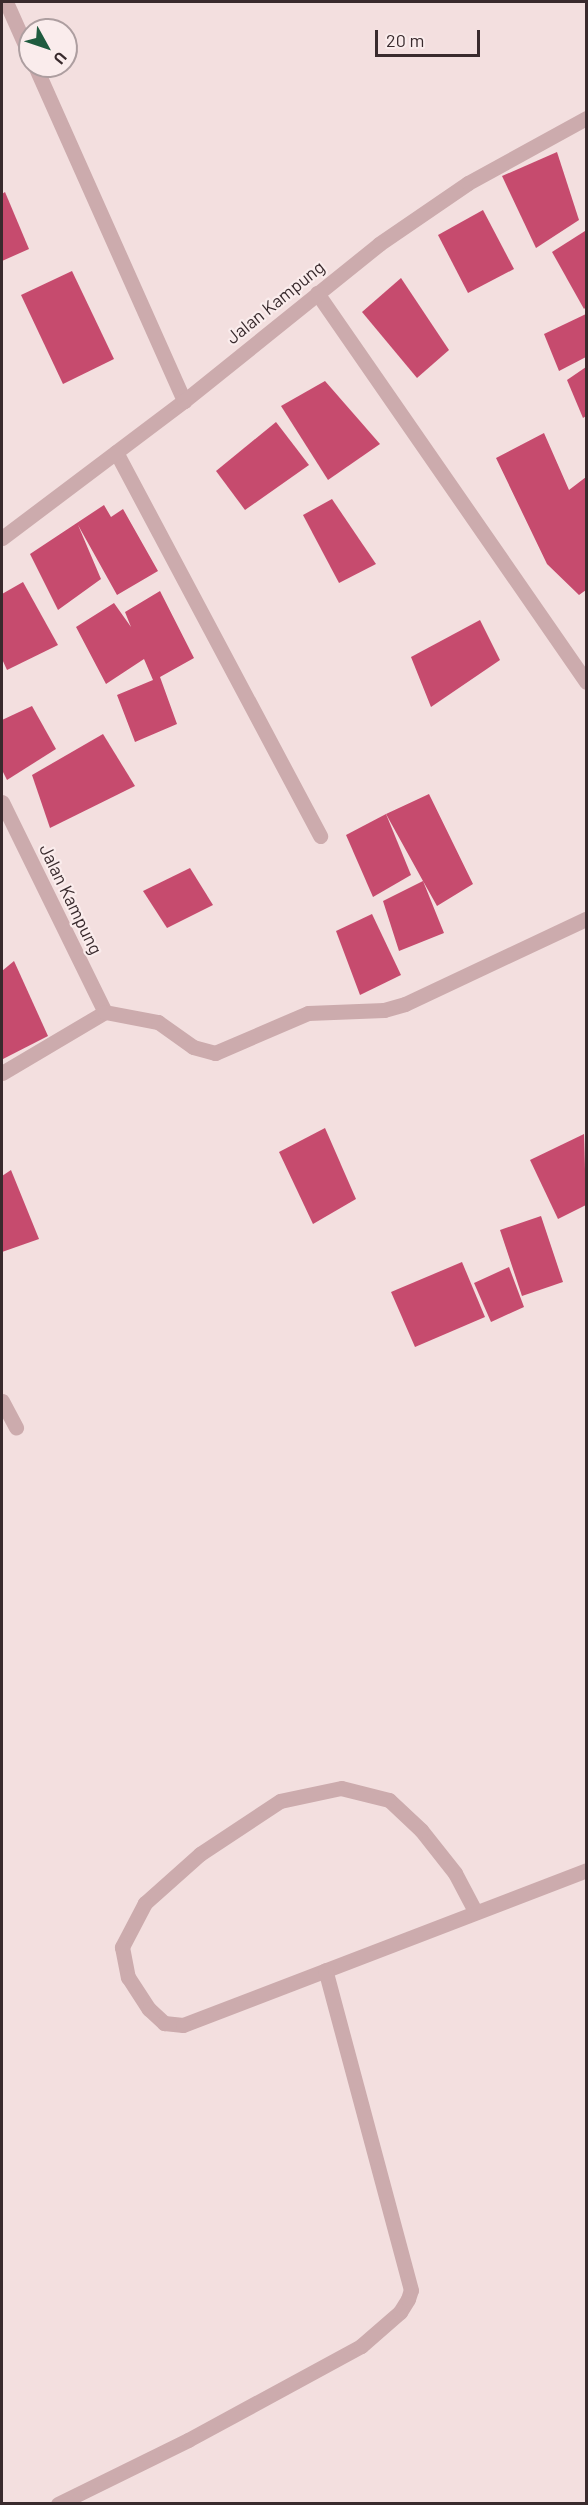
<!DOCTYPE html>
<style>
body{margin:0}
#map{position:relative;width:588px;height:2505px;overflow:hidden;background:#f3dfdf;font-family:Barlow,sans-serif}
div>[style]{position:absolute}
.building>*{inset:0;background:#c64b6e}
.minor>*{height:15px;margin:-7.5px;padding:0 7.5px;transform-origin:7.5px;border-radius:7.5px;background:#ccabad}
span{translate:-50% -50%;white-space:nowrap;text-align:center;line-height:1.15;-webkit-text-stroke:4.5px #faecec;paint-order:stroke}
.street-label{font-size:18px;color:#392a2d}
.frame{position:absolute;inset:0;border:3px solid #392a2d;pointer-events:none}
.north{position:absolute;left:18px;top:18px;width:60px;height:60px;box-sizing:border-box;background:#faecec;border:2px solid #ad9ea0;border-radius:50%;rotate:130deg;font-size:16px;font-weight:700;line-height:24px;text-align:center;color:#392a2d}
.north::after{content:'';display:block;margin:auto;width:21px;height:27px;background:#1f5b3f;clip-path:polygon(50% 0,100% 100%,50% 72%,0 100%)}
.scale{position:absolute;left:375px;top:30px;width:105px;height:27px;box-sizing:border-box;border:3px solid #392a2d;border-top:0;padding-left:8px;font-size:18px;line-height:21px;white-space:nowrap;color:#392a2d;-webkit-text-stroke:4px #faecec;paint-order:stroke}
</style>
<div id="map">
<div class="building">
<i style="clip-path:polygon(557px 152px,579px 220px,536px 248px,502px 176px)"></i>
<i style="clip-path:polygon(5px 192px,29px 249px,2px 261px,2px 194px)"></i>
<i style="clip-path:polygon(483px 210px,514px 269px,468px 293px,438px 235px)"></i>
<i style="clip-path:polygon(585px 231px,586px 307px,584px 309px,552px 252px)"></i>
<i style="clip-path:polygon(72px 271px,114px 359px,63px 384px,21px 295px)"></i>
<i style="clip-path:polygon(401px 278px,449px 350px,417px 378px,362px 312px)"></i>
<i style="clip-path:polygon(586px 314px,586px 357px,559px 371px,544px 334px)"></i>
<i style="clip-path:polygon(586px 367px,586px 416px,583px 418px,567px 380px)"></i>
<i style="clip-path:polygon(325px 381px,380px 444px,328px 480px,281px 406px)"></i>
<i style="clip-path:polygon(276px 422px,309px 465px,245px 510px,216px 471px)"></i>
<i style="clip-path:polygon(544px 433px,569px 490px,586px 477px,586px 590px,579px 595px,547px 564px,496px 458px)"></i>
<i style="clip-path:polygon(332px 499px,376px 564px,339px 583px,303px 515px)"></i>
<i style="clip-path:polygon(104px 505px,111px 517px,123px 509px,158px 571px,117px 595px,78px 525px,101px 579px,58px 610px,30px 554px)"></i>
<i style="clip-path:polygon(23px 582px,58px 645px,7px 670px,2px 659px,2px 594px)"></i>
<i style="clip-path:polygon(160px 591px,194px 658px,160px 677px,177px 724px,135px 742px,117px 695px,153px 680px,144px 659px,106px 684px,76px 627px,114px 603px,131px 627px,125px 612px)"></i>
<i style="clip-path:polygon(480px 620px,500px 660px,431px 707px,411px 657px)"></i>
<i style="clip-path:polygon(32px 706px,56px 749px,7px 780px,2px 770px,2px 720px)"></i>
<i style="clip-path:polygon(103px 734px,135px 786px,50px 828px,32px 775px)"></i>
<i style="clip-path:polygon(429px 794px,473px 884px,437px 906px,423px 881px,444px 933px,399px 951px,383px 901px,423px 881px,386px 814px)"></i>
<i style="clip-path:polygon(386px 814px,411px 875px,373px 897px,346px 835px)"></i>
<i style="clip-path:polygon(190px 868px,213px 905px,167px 928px,143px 891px)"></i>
<i style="clip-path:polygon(372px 914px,401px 975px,360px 995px,336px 931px)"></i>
<i style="clip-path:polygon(14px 961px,48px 1036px,3px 1059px,2px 971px)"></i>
<i style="clip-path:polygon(325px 1128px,356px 1199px,313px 1224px,279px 1152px)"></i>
<i style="clip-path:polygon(584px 1134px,586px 1205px,558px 1219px,530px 1160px)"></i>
<i style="clip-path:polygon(11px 1170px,39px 1239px,2px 1252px,2px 1176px)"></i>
<i style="clip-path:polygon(541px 1216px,563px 1282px,522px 1296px,500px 1230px)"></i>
<i style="clip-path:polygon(462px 1262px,485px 1317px,415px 1347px,391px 1292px)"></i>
<i style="clip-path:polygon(509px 1267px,524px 1307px,491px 1322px,474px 1283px)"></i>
</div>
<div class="minor">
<i style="left:6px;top:2px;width:59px;rotate:66deg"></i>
<i style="left:35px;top:66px;width:367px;rotate:66deg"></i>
<i style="left:317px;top:293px;width:473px;rotate:55.3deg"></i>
<i style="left:116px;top:452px;width:435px;rotate:62deg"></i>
<i style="left:2px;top:538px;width:228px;rotate:-37deg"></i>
<i style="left:184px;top:401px;width:250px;rotate:-38.8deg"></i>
<i style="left:379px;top:244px;width:108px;rotate:-34.4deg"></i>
<i style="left:468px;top:183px;width:135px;rotate:-28.8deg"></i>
<i style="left:2px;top:802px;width:234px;rotate:63.9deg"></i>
<i style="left:2px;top:1073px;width:120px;rotate:-30.6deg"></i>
<i style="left:105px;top:1012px;width:54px;rotate:10.7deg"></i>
<i style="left:158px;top:1022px;width:43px;rotate:35.5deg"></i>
<i style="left:193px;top:1047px;width:23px;rotate:15deg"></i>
<i style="left:215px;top:1053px;width:101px;rotate:-23.3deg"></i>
<i style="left:308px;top:1013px;width:76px;rotate:-2.3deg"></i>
<i style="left:384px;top:1010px;width:22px;rotate:-16deg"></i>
<i style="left:405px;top:1004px;width:200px;rotate:-25.2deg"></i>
<i style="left:2px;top:1401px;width:30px;rotate:62deg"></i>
<i style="left:475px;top:1911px;width:43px;rotate:-117.8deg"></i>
<i style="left:455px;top:1873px;width:55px;rotate:-128.3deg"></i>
<i style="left:421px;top:1830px;width:44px;rotate:-136.8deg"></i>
<i style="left:389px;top:1800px;width:49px;rotate:-166deg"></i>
<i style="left:341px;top:1788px;width:62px;rotate:168deg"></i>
<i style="left:280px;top:1801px;width:96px;rotate:146.5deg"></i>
<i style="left:200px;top:1854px;width:74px;rotate:138.3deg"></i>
<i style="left:145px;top:1903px;width:50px;rotate:117.6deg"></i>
<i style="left:122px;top:1947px;width:31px;rotate:79deg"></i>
<i style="left:128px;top:1977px;width:38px;rotate:57deg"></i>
<i style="left:149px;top:2009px;width:21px;rotate:43deg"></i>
<i style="left:164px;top:2023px;width:19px;rotate:6deg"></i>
<i style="left:183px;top:2025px;width:432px;rotate:-21deg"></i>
<i style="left:58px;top:2504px;width:145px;rotate:-26.2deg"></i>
<i style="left:188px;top:2440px;width:197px;rotate:-28.5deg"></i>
<i style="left:361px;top:2346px;width:52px;rotate:-41.1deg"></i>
<i style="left:400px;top:2312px;width:15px;rotate:-58deg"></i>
<i style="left:408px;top:2299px;width:9px;rotate:-72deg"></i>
<i style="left:411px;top:2290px;width:331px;rotate:-105deg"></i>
</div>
<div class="street-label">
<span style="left:275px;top:302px;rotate:-39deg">Jalan Kampung</span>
<span style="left:71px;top:899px;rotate:64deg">Jalan Kampung</span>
</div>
<div class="frame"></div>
<div class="north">U</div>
<div class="scale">20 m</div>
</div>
